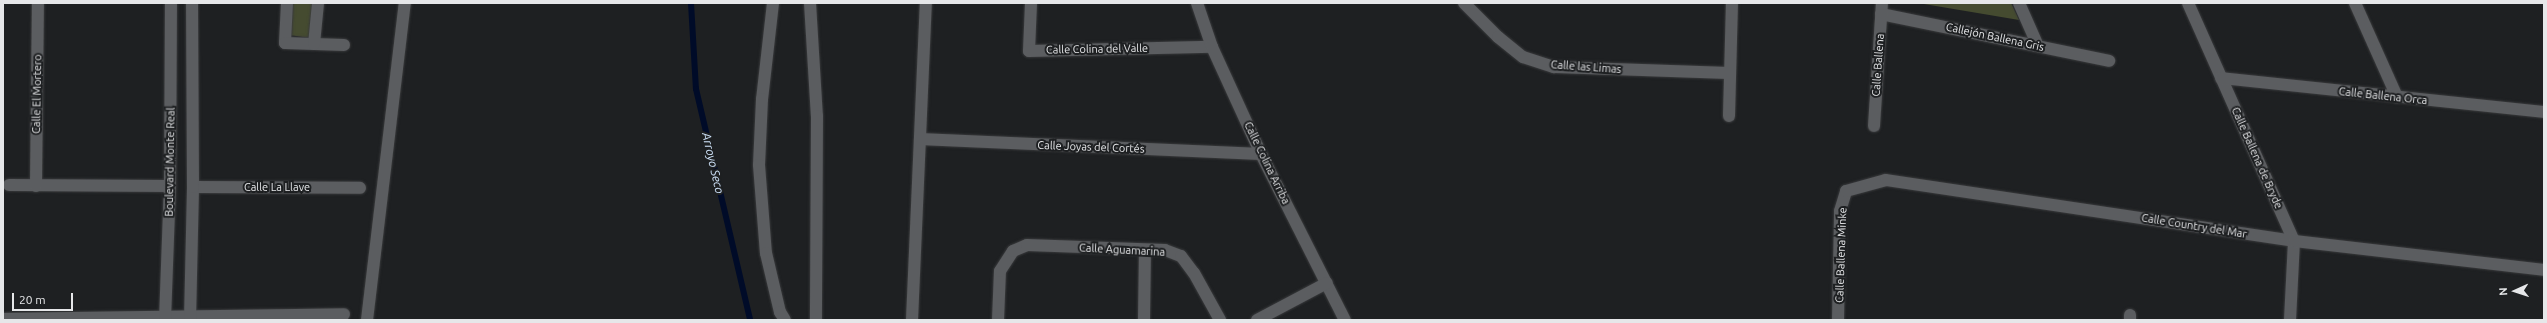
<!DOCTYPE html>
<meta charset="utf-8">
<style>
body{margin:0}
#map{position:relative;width:2547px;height:323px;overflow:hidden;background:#1e2022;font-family:Ubuntu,sans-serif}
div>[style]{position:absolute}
.green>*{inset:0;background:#454b30}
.stream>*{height:6px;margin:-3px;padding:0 3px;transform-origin:3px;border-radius:3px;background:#000b28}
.roads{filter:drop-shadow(0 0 1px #393a3c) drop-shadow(0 0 1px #393a3c)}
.minor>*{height:12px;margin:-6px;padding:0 6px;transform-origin:6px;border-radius:6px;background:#5b5d60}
span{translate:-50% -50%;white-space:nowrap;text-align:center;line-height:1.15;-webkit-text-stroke:4px #1e2022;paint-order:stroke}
.street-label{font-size:11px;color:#e6e7e9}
.water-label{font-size:12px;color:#cee2f9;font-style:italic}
.frame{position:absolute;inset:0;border:4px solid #e6e7e9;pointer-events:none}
.north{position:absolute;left:2495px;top:271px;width:40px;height:40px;-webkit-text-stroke:3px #1e2022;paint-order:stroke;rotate:267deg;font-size:11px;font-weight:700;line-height:16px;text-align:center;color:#e6e7e9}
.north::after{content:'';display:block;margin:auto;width:14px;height:18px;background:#e6e7e9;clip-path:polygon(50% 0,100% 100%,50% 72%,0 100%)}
.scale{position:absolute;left:12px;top:293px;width:61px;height:18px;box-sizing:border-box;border:2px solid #e6e7e9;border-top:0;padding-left:5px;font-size:12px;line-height:14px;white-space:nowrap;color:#e6e7e9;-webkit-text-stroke:3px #1e2022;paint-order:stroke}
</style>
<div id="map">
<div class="green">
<i style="clip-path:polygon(289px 3px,313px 3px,310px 38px,289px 35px)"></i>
<i style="clip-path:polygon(1918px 3px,2011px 3px,2019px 20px)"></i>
</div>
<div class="stream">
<i style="left:691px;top:3px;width:86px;rotate:86.7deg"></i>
<i style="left:696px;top:89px;width:237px;rotate:76.8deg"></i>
</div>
<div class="roads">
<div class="minor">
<i style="left:287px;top:3px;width:40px;rotate:92.9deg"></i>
<i style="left:285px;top:43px;width:59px;rotate:1.9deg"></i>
<i style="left:773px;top:3px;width:97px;rotate:96.5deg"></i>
<i style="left:762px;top:99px;width:66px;rotate:92.6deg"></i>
<i style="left:759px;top:165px;width:88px;rotate:85.5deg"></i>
<i style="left:766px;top:253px;width:61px;rotate:76.7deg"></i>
<i style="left:780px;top:312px;width:9px;rotate:58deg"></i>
<i style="left:810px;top:3px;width:113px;rotate:86.5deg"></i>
<i style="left:817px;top:116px;width:204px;rotate:90.3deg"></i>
<i style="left:1031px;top:3px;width:48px;rotate:92.4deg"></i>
<i style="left:1029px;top:51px;width:183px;rotate:-1.3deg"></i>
<i style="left:1197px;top:3px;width:46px;rotate:71.2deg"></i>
<i style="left:1212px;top:47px;width:118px;rotate:65.4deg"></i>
<i style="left:1261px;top:154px;width:186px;rotate:63.2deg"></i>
<i style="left:1464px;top:3px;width:48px;rotate:45deg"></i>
<i style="left:1498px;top:37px;width:32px;rotate:39deg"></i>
<i style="left:1523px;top:57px;width:33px;rotate:18deg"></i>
<i style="left:1554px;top:67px;width:176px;rotate:2deg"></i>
<i style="left:2019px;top:3px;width:47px;rotate:66.2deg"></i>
<i style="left:2188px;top:3px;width:261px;rotate:66deg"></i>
<i style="left:2294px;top:241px;width:79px;rotate:92.9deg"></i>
<i style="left:2355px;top:3px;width:103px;rotate:65.9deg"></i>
<i style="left:1881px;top:14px;width:233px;rotate:11.6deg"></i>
<i style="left:314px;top:44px;width:41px;rotate:-84.4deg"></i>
<i style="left:2221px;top:78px;width:325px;rotate:6deg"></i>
<i style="left:1729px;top:116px;width:113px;rotate:-88.5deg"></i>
<i style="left:1874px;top:126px;width:123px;rotate:-86.3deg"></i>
<i style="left:920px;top:139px;width:341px;rotate:2.5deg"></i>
<i style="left:9px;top:185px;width:161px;rotate:0.4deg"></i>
<i style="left:36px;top:186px;width:183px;rotate:-89.4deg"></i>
<i style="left:193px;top:187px;width:167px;rotate:0.3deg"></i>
<i style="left:3px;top:319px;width:341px;rotate:-0.8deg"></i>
<i style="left:165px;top:320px;width:134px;rotate:-87.9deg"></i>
<i style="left:170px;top:186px;width:183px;rotate:-89.7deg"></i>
<i style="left:190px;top:320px;width:133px;rotate:-88.7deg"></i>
<i style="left:193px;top:187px;width:184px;rotate:-90.3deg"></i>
<i style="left:367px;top:320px;width:319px;rotate:-83.2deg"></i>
<i style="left:912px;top:320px;width:317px;rotate:-87.5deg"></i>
<i style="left:998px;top:320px;width:49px;rotate:-87.7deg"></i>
<i style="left:1000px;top:271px;width:24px;rotate:-57deg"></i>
<i style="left:1013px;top:251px;width:15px;rotate:-23deg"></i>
<i style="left:1027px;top:245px;width:138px;rotate:2.1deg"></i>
<i style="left:1165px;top:250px;width:17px;rotate:21deg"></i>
<i style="left:1181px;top:256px;width:21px;rotate:53deg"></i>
<i style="left:1194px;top:273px;width:54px;rotate:61deg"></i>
<i style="left:1144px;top:320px;width:70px;rotate:-89.2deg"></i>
<i style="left:1257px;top:320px;width:79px;rotate:-27.9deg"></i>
<i style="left:1838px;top:320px;width:109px;rotate:-88.9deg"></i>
<i style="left:1840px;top:211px;width:21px;rotate:-73deg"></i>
<i style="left:1846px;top:191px;width:41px;rotate:-15.4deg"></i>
<i style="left:1886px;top:180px;width:413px;rotate:8.5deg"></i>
<i style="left:2294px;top:241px;width:252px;rotate:6.6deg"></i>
<i style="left:2130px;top:320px;width:5px;rotate:-90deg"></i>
</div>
</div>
<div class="street-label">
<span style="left:1995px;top:37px;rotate:12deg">Callejón Ballena Gris</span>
<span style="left:1097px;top:49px;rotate:-1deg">Calle Colina del Valle</span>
<span style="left:1878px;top:65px;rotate:-86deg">Calle Ballena</span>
<span style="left:1586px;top:67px;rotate:4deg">Calle las Limas</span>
<span style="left:37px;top:94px;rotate:-89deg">Calle El Mortero</span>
<span style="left:2383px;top:96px;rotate:6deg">Calle Ballena Orca</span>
<span style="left:1091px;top:147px;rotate:2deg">Calle Joyas del Cortés</span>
<span style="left:2257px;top:158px;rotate:66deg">Calle Ballena de Bryde</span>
<span style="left:170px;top:162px;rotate:-89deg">Boulevard Monte Real</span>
<span style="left:1267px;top:163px;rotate:64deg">Calle Colina Arriba</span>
<span style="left:277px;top:187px">Calle La Llave</span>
<span style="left:2194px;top:226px;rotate:9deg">Calle Country del Mar</span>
<span style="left:1122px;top:250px;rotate:3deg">Calle Aguamarina</span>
<span style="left:1841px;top:255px;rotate:-88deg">Calle Ballena Minke</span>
</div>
<div class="water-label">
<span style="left:713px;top:163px;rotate:77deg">Arroyo Seco</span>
</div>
<div class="frame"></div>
<div class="north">N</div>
<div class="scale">20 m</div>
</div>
